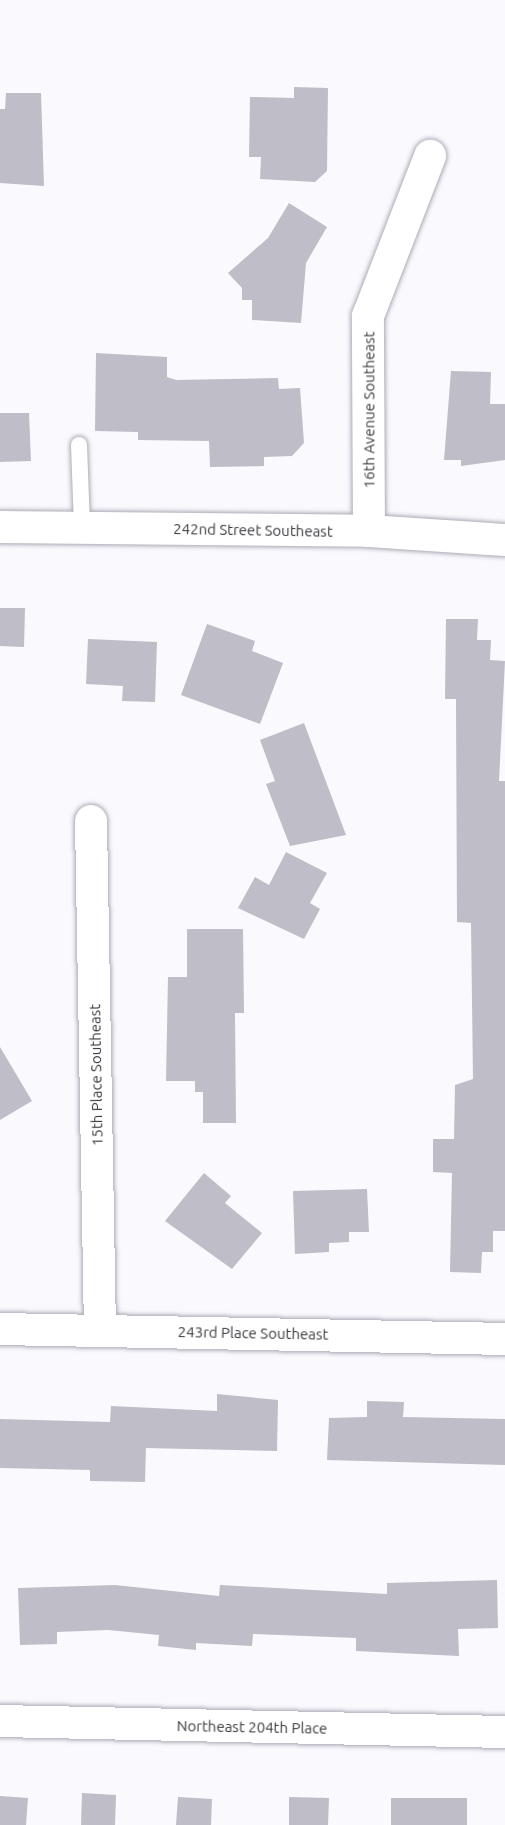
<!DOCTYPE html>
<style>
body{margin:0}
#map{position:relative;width:505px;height:1825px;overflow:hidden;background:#faf9fe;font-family:Ubuntu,sans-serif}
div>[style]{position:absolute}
.building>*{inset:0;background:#bebdc8}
.roads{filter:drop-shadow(0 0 2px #acabb5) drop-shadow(0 0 2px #acabb5)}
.service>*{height:16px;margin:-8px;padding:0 8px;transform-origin:8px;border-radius:8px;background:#fff}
.minor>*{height:32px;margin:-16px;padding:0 16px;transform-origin:16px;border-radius:16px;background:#fff}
span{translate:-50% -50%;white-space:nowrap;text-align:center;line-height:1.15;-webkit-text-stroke:4.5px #fff;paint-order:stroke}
.street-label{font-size:15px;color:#38373c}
</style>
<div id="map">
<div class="building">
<i style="clip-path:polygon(294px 87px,328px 88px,327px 171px,315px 182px,260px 179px,261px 157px,249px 157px,250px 97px,294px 98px)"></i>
<i style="clip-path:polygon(6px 93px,41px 93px,44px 186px,0 183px,0 109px,5px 109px)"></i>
<i style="clip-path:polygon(289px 203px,327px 227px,306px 263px,301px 323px,252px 320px,252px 300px,242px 300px,242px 288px,228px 273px,268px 238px)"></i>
<i style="clip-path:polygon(96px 353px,167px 357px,167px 377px,176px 380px,278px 378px,279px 389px,300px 388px,304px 443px,292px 456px,264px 457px,264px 466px,210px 467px,209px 441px,138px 440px,138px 432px,95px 431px)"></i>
<i style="clip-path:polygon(451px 371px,491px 372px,490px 404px,505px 404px,505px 460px,461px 466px,461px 460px,444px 460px)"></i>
<i style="clip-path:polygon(0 413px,29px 413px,31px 461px,0 462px)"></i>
<i style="clip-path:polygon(0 608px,25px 608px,24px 647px,0 646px)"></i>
<i style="clip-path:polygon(446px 619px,478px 619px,477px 640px,491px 640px,490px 660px,505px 661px,499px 781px,505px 781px,505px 1231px,493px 1231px,493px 1252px,482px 1252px,481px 1273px,450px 1272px,452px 1173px,433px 1172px,433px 1139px,454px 1139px,455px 1085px,473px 1079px,471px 923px,457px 922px,456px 699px,445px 699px)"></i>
<i style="clip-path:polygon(207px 624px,255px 641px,252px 651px,283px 663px,260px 724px,181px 695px)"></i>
<i style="clip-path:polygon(88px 639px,157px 642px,155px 702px,122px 701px,123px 686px,86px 684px)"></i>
<i style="clip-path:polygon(304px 723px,346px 835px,290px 846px,266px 784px,275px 781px,260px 740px)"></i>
<i style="clip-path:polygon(286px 852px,327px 873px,310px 903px,320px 909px,304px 939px,238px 908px,255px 877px,269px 885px)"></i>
<i style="clip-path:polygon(187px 929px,243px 929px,244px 1013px,235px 1013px,236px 1123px,203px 1123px,203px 1092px,195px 1092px,195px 1081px,166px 1081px,168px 977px,187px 977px)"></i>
<i style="clip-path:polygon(0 1047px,32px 1101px,0 1120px)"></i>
<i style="clip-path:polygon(204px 1173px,231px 1196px,225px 1203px,262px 1233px,232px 1269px,165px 1221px)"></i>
<i style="clip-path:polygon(367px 1189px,369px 1232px,349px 1232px,349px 1242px,329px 1243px,329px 1252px,295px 1254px,293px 1191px)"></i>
<i style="clip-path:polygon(217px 1394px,278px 1400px,277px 1451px,146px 1448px,145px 1482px,90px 1481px,90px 1470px,0 1468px,0 1419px,110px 1422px,111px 1406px,217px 1411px)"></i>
<i style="clip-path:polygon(367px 1401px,404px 1402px,403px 1417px,505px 1419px,505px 1465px,327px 1460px,329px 1418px,367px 1417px)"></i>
<i style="clip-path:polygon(497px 1580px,498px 1628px,458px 1629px,459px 1656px,356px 1651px,356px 1638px,253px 1634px,252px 1646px,196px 1643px,196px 1650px,158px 1646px,159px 1635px,108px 1630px,57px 1632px,57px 1644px,20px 1645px,18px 1588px,115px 1585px,219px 1596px,220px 1585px,387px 1594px,387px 1583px)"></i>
<i style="clip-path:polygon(82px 1793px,116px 1795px,115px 1825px,81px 1825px)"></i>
<i style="clip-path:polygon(0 1796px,28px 1798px,26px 1825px,0 1825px)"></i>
<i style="clip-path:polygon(178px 1797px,212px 1799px,211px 1825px,176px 1825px)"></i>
<i style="clip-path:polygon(289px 1797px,329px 1798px,328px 1825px,289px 1825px)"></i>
<i style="clip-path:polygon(391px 1798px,467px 1798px,467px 1825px,391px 1825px)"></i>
</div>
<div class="roads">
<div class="service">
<i style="left:79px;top:445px;width:83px;rotate:87.9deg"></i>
</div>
<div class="minor">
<i style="left:0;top:527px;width:369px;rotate:0.6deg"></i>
<i style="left:369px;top:531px;width:136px;rotate:3.8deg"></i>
<i style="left:369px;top:531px;width:215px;rotate:-90.3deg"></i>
<i style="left:368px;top:316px;width:172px;rotate:-68.8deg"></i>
<i style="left:91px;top:821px;width:508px;rotate:88.99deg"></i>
<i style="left:0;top:1329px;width:505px;rotate:1.13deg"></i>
<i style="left:0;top:1721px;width:505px;rotate:1.25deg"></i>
</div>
</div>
<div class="street-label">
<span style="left:369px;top:410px;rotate:-90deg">16th Avenue Southeast</span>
<span style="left:253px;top:530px;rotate:1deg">242nd Street Southeast</span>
<span style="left:96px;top:1075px;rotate:-91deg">15th Place Southeast</span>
<span style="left:253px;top:1333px;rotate:1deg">243rd Place Southeast</span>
<span style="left:252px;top:1727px;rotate:1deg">Northeast 204th Place</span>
</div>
</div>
